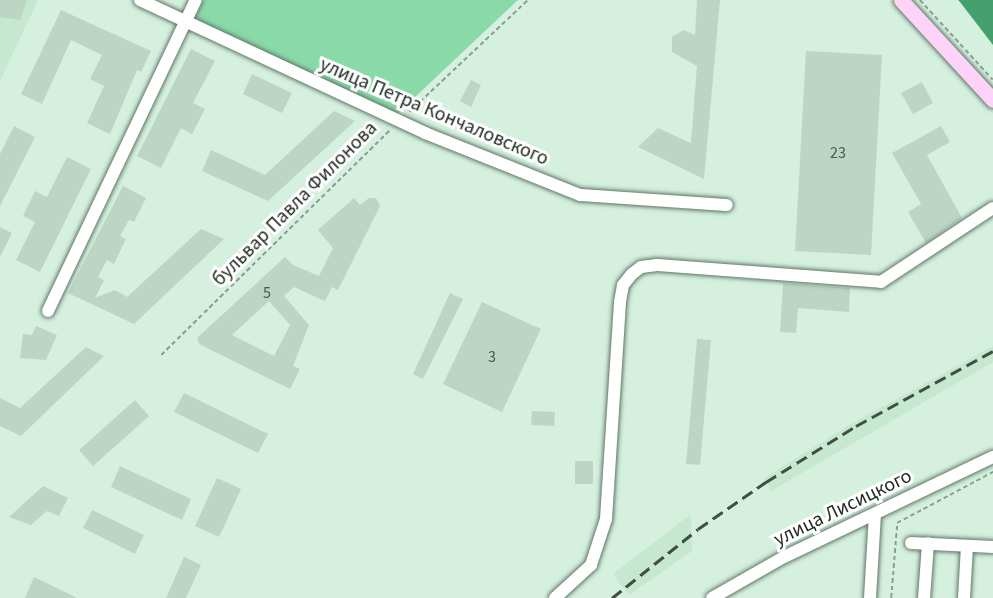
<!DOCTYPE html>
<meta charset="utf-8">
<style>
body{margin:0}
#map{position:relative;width:993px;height:598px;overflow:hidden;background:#d5f0de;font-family:"Source Sans 3",sans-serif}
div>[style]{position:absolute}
.built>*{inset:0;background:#c6e7d0}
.green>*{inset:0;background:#8adaa9}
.water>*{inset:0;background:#44a16d}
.building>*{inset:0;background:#bcd6c5}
.path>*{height:1.5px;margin-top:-0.75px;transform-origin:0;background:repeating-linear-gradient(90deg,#8a9e90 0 4.5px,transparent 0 7.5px)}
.roads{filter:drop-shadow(0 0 2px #5f7667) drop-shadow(0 0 2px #5f7667)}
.minor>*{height:12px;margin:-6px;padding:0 6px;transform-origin:6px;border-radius:6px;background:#fff}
.major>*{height:15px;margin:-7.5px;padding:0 7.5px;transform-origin:7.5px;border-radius:7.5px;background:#fed3f8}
.rail>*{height:3px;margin-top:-1.5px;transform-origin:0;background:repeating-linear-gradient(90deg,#414e45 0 12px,transparent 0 18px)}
span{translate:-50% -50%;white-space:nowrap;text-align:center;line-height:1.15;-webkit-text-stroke:6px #fff;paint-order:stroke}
.number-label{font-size:16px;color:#48564d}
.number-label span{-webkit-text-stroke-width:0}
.street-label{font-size:20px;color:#222c25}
</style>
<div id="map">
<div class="built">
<i style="clip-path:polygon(0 0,38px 0,0 81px)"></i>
<i style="clip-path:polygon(993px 346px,993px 362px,771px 491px,769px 487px,764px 478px,853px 423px)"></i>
<i style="clip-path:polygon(691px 514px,692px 551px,629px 595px,613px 574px)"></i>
</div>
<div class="green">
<i style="clip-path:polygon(203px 0,518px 0,397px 114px,194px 21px)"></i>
</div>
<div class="water">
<i style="clip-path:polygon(958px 0,993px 0,993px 45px,960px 2px)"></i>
</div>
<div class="building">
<i style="clip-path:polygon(0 0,27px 0,20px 20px,0 17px)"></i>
<i style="clip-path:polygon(697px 0,720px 0,704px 179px,638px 147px,658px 128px,691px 143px,697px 66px,672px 52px,672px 37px,684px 30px,695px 35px)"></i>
<i style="clip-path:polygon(61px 10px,151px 51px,141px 72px,137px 70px,110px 134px,87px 123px,104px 86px,90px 79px,102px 55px,71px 40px,42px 104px,21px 94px)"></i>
<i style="clip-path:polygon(191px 49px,215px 61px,193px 103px,205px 109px,192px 134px,181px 128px,161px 168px,137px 156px)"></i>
<i style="clip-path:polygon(806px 51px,882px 55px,871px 255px,795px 251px)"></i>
<i style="clip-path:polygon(252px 74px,292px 93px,282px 113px,243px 94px)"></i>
<i style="clip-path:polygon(471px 80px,481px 85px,471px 107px,460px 101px)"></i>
<i style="clip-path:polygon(922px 82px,933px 103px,913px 114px,901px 93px)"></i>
<i style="clip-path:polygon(334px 111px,355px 121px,268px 201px,202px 171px,211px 150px,265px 175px)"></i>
<i style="clip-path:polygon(14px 126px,35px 137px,0 206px,0 154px)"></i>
<i style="clip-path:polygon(941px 126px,950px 142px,927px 155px,962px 218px,926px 243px,908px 212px,921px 204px,892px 153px)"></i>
<i style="clip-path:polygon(67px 157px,91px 169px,40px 272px,16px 260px,35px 222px,23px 216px,35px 191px,47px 197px)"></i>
<i style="clip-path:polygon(123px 186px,146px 198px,134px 222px,129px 220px,120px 236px,126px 239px,114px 264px,107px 260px,98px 277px,104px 280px,95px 298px,115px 290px,127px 297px,201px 229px,224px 239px,134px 324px,68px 293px)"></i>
<i style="clip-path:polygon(evenodd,354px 198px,360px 205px,369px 198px,376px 198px,380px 206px,338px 290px,332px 287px,325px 301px,294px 287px,284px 296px,309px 325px,293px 366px,300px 369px,290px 389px,199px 344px,197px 338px,285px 257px,293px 265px,319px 276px,333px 248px,318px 230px,354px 198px,269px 301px,290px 325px,274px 356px,232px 335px,269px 301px)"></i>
<i style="clip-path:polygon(0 227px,12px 233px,0 257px)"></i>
<i style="clip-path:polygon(783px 283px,850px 288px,849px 312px,798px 308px,796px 333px,780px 332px)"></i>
<i style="clip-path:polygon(450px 293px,463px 299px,423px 379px,413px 374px)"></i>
<i style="clip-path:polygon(482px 302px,541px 329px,502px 412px,443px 384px)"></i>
<i style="clip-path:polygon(36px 326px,57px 335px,46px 360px,20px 358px,23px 334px,32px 335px)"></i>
<i style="clip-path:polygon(697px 339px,711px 340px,700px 465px,686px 464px)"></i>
<i style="clip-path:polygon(86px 347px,104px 356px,21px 436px,0 426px,0 398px,20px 408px)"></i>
<i style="clip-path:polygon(184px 393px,268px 434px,258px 453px,174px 412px)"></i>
<i style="clip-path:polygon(135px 400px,149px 416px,93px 466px,79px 450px)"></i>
<i style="clip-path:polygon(532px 411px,555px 412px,554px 426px,531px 425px)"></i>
<i style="clip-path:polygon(575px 461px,593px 461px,593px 484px,575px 484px)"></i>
<i style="clip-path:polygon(120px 466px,191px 499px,182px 520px,111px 487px)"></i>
<i style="clip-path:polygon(217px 478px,241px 489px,219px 537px,195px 526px)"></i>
<i style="clip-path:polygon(43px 486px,68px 498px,59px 516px,47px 511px,31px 525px,9px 517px)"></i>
<i style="clip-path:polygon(92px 510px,144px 535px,135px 554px,83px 528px)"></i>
<i style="clip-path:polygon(184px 557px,201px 565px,186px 598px,166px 598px)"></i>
<i style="clip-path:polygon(34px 577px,57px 588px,77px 598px,25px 598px)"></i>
</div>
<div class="path">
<i style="left:920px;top:0;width:108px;rotate:47.6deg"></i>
<i style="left:409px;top:112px;width:163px;rotate:-43.3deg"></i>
<i style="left:161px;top:355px;width:321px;rotate:-44.5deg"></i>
<i style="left:891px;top:598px;width:75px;rotate:-85.4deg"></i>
<i style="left:897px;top:523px;width:109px;rotate:-28deg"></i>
</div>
<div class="roads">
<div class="minor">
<i style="left:140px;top:0;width:315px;rotate:25deg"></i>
<i style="left:425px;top:133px;width:167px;rotate:21.8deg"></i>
<i style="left:580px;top:195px;width:147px;rotate:3.9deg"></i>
<i style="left:48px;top:311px;width:344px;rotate:-64.6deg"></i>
<i style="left:911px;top:543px;width:82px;rotate:2.8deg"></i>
<i style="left:555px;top:598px;width:49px;rotate:-42.5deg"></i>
<i style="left:591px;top:565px;width:48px;rotate:-71.9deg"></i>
<i style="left:606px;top:519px;width:217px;rotate:-86.3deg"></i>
<i style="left:620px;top:302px;width:17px;rotate:-80deg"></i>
<i style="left:623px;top:285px;width:14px;rotate:-51deg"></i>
<i style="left:632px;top:274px;width:11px;rotate:-38deg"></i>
<i style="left:641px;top:267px;width:16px;rotate:-7deg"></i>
<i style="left:657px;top:265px;width:225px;rotate:4.3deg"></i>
<i style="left:881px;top:282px;width:134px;rotate:-33.5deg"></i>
<i style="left:712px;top:598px;width:83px;rotate:-29.7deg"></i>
<i style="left:784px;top:557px;width:232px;rotate:-25.6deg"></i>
<i style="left:870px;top:598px;width:84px;rotate:-86.6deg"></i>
<i style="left:924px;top:598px;width:55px;rotate:-85.8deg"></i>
<i style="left:964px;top:598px;width:52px;rotate:-86.7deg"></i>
</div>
<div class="major">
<i style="left:901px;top:0;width:136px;rotate:47.4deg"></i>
</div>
</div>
<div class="rail">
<i style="left:612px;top:598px;width:110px;rotate:-38.7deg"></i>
<i style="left:698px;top:529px;width:83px;rotate:-34.7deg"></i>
<i style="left:766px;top:482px;width:106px;rotate:-31.9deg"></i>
<i style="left:856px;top:426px;width:156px;rotate:-28.7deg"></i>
</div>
<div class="number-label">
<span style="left:838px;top:153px">23</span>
<span style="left:267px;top:293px">5</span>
<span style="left:492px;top:357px">3</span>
</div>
<div class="street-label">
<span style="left:434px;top:112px;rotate:23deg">улица Петра Кончаловского</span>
<span style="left:295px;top:204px;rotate:-45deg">бульвар Павла Филонова</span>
<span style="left:843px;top:508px;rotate:-26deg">улица Лисицкого</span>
</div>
</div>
